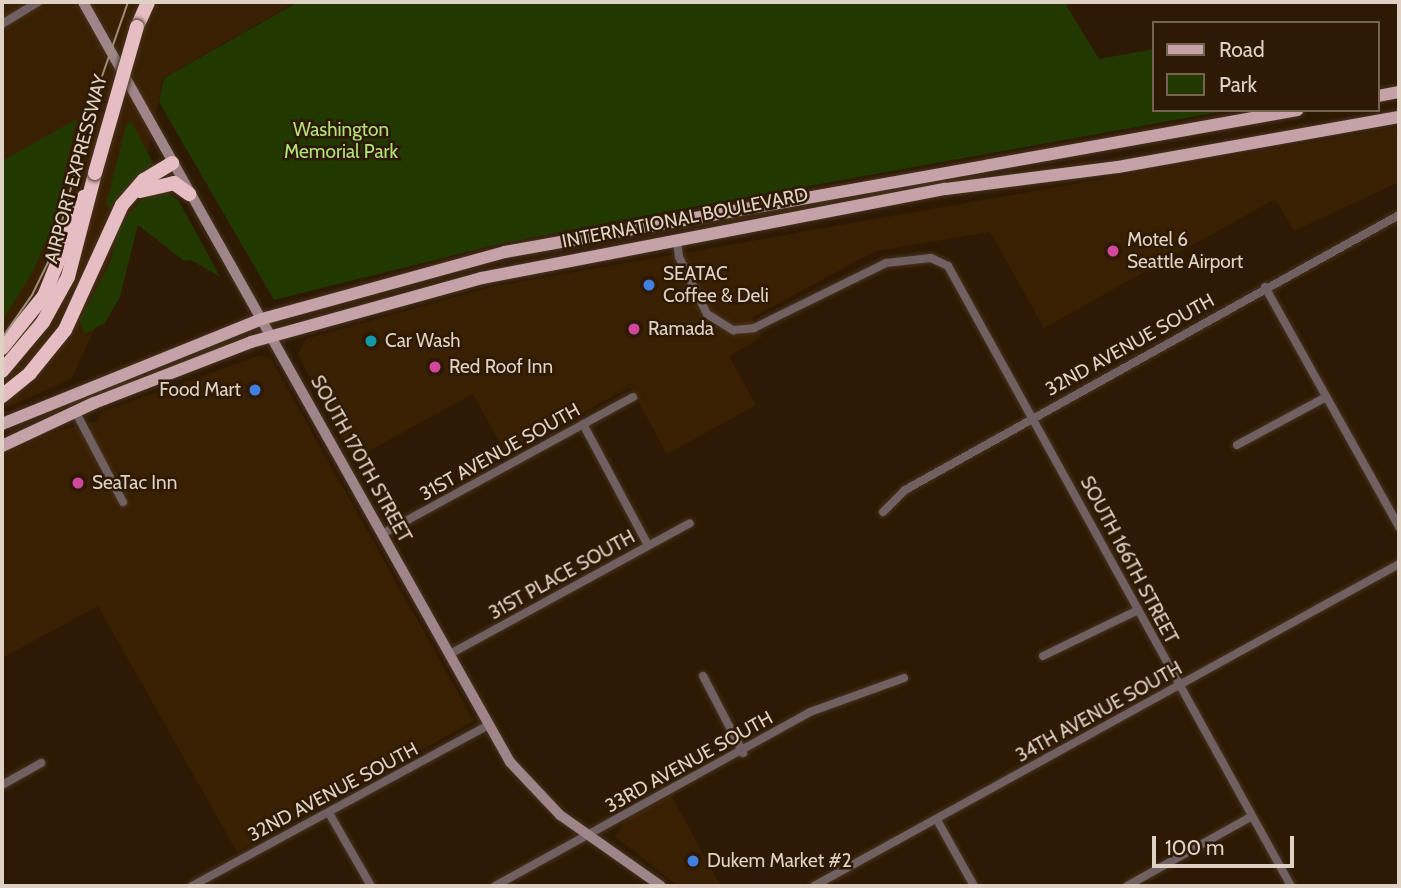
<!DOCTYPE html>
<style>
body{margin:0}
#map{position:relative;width:1401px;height:888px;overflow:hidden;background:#2e1904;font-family:Cabin,sans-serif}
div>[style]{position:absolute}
.built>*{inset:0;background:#3a2003}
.green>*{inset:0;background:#213900}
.roads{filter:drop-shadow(0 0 2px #47331f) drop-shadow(0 0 2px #47331f)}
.street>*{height:8px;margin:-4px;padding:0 4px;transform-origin:4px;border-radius:4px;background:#706062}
.secondary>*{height:10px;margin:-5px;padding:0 5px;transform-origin:5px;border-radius:5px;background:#9f8589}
.primary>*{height:12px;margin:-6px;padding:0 6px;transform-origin:6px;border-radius:6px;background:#c4a2a7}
.highway>*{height:14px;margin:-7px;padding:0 7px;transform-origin:7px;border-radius:7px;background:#e5bdc3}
.tram>*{height:2px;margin:-1px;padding:0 1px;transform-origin:1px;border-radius:1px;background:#9e8d7d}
.bridges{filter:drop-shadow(0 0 2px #47331f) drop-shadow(0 0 2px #47331f)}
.highway-bridge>*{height:14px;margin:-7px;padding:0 7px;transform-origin:7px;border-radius:7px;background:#e5bdc3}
.dots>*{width:19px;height:19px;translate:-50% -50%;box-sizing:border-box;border:4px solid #2e1904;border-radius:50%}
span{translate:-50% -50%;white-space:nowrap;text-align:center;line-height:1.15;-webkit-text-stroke:5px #2e1904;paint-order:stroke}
.park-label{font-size:19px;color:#afe478}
.street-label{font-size:19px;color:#dfd1c4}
.poi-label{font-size:19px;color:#dfd1c4}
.left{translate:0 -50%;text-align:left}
.right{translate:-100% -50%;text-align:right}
.frame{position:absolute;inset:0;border:4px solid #dfd1c4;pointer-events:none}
.legend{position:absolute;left:1152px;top:21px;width:228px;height:91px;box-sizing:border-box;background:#2e1904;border:2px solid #756351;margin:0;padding:9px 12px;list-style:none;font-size:21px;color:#dfd1c4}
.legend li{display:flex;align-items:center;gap:14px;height:35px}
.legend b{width:35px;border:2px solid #756351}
.scale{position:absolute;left:1152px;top:836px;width:142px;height:32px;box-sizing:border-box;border:4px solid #dfd1c4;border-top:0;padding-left:9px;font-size:21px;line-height:24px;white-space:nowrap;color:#dfd1c4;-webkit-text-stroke:5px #2e1904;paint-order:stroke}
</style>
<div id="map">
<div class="built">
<i style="clip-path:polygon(2px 2px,296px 2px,163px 78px,127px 259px,71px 379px,2px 410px)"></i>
<i style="clip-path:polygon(1399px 127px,1399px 182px,1294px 231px,1275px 199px,1044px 328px,990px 232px,875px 251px,752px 318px,762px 337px,729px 356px,756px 405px,667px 454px,630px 387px,506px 454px,473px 394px,354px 459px,298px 355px,306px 339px,495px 286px)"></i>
<i style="clip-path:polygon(261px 355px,271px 359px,474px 721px,237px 852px,98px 606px,2px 658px,2px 455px,56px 431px,95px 422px,104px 411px)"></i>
<i style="clip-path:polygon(671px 795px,719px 883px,714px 886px,678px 886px,616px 837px,624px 821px)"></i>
</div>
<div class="green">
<i style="clip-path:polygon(298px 2px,1081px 2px,1066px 5px,1099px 59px,1154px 49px,1154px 110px,1230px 110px,621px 220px,495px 245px,274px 300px,159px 102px,164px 78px)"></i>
<i style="clip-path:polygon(77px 119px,52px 226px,32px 273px,2px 321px,2px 161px)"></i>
<i style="clip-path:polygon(131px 121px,154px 165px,110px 208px,106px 205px,126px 126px)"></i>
<i style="clip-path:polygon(164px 190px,179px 201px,220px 277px,191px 260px,184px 261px,138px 225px,120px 297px,105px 323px,85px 334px,79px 321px,110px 263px,120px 225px,144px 196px)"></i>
</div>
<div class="roads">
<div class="street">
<i style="left:2px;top:24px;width:42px;rotate:-31.4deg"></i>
<i style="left:677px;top:241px;width:16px;rotate:83deg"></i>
<i style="left:679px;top:257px;width:64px;rotate:63.8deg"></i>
<i style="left:707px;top:314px;width:31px;rotate:32deg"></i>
<i style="left:733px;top:330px;width:21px;rotate:-5deg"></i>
<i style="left:754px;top:328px;width:147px;rotate:-26.2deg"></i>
<i style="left:886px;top:263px;width:45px;rotate:-6.3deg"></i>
<i style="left:931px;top:258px;width:19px;rotate:25deg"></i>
<i style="left:948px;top:266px;width:709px;rotate:61.05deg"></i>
<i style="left:1265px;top:287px;width:275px;rotate:60.8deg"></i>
<i style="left:75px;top:411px;width:103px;rotate:62.2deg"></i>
<i style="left:583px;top:424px;width:137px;rotate:61.8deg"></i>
<i style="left:1237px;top:445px;width:101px;rotate:-28.3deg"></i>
<i style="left:883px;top:512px;width:31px;rotate:-45deg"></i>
<i style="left:905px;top:490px;width:565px;rotate:-29.1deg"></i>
<i style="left:382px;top:534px;width:286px;rotate:-28.6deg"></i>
<i style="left:450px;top:654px;width:273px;rotate:-28.6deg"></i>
<i style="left:1043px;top:656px;width:106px;rotate:-25.8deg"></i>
<i style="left:703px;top:676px;width:87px;rotate:62.5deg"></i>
<i style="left:2px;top:785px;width:45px;rotate:-29.4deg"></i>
<i style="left:329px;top:813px;width:84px;rotate:60.1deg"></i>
<i style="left:937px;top:820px;width:76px;rotate:60.7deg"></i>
<i style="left:192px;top:886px;width:338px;rotate:-28.5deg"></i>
<i style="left:495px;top:886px;width:360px;rotate:-28.9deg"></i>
<i style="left:810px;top:712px;width:100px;rotate:-19.9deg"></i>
<i style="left:814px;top:886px;width:668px;rotate:-28.83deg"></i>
<i style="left:1127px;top:886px;width:143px;rotate:-29.2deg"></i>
</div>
<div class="secondary">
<i style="left:83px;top:2px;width:872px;rotate:60.67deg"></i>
<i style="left:510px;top:762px;width:73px;rotate:46.7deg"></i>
<i style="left:560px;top:815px;width:123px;rotate:35.1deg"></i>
</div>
<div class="primary">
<i style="left:1378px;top:96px;width:21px;rotate:-11deg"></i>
<i style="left:2px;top:424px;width:280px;rotate:-22deg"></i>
<i style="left:262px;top:319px;width:252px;rotate:-15.4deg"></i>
<i style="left:505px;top:252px;width:805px;rotate:-10.16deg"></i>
<i style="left:2px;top:446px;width:102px;rotate:-25.1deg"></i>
<i style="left:94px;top:403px;width:168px;rotate:-21.2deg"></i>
<i style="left:251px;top:342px;width:240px;rotate:-15.5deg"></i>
<i style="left:482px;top:278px;width:472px;rotate:-10.9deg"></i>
<i style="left:946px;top:189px;width:173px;rotate:-7.3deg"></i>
<i style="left:1118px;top:167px;width:285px;rotate:-10.1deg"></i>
</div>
<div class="highway">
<i style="left:137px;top:27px;width:27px;rotate:-66deg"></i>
<i style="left:140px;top:191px;width:35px;rotate:-13deg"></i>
<i style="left:174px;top:183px;width:19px;rotate:36deg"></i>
<i style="left:2px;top:348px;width:67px;rotate:-51.1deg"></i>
<i style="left:44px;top:296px;width:107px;rotate:-68deg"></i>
<i style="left:2px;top:371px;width:64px;rotate:-50.1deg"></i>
<i style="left:43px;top:322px;width:51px;rotate:-60.9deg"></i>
<i style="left:68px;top:277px;width:107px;rotate:-75.4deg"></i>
<i style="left:2px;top:396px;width:36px;rotate:-39deg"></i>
<i style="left:30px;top:373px;width:55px;rotate:-50.9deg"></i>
<i style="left:65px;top:330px;width:137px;rotate:-65.5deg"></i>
<i style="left:122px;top:205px;width:33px;rotate:-49deg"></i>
<i style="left:144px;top:180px;width:33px;rotate:-31deg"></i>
</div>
</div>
<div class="tram">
<i style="left:2px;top:338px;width:52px;rotate:-55.1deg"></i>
<i style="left:32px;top:295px;width:50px;rotate:-63.9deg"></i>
<i style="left:54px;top:250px;width:174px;rotate:-74.7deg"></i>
<i style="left:100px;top:82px;width:85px;rotate:-70.7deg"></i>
</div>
<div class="bridges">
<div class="highway-bridge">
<i style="left:95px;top:173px;width:152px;rotate:-74deg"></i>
</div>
</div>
<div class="dots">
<i style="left:1113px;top:251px;background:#d1479c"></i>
<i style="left:649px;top:285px;background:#3f7fe0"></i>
<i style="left:634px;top:329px;background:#d1479c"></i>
<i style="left:371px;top:341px;background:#0f9aa8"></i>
<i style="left:435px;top:367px;background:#d1479c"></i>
<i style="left:255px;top:390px;background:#3f7fe0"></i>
<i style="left:78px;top:483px;background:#d1479c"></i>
<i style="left:693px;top:861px;background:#3f7fe0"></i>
</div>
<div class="park-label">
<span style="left:341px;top:141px">Washington<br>Memorial Park</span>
</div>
<div class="street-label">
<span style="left:76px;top:169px;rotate:-75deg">AIRPORT EXPRESSWAY</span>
<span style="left:685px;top:218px;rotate:-11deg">INTERNATIONAL BOULEVARD</span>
<span style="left:1130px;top:345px;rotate:-29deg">32ND AVENUE SOUTH</span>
<span style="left:500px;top:452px;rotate:-29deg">31ST AVENUE SOUTH</span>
<span style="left:361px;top:459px;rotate:61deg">SOUTH 170TH STREET</span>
<span style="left:1129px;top:560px;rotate:62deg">SOUTH 166TH STREET</span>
<span style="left:562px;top:575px;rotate:-29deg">31ST PLACE SOUTH</span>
<span style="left:1099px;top:712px;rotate:-29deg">34TH AVENUE SOUTH</span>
<span style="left:689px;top:762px;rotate:-29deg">33RD AVENUE SOUTH</span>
<span style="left:333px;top:792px;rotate:-28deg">32ND AVENUE SOUTH</span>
</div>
<div class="poi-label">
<span class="left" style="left:1127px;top:251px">Motel 6<br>Seattle Airport</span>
<span class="left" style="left:663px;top:285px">SEATAC<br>Coffee &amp; Deli</span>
<span class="left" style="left:648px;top:329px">Ramada</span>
<span class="left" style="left:385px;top:341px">Car Wash</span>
<span class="left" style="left:449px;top:367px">Red Roof Inn</span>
<span class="right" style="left:241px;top:390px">Food Mart</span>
<span class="left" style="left:92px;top:483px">SeaTac Inn</span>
<span class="left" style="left:707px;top:861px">Dukem Market #2</span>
</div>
<div class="frame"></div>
<ul class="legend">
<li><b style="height:9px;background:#c4a2a7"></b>Road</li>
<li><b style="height:19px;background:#213900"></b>Park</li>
</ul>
<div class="scale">100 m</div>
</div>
